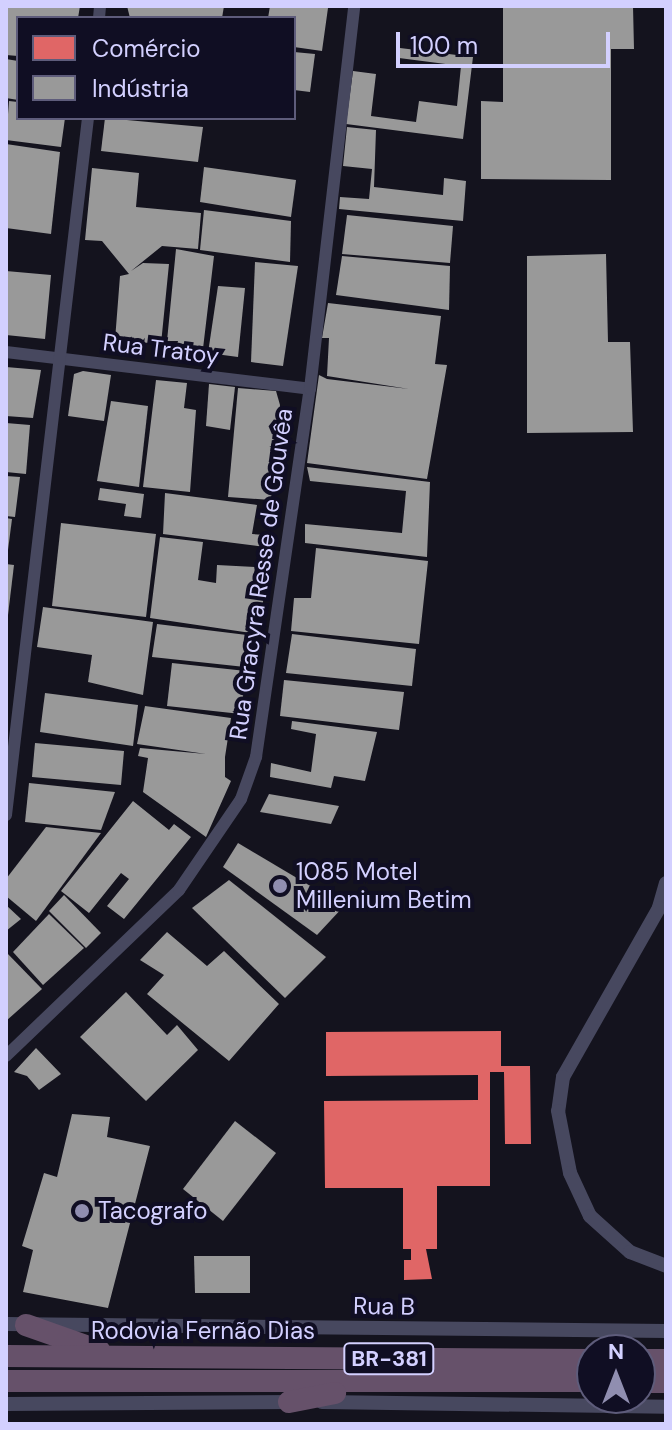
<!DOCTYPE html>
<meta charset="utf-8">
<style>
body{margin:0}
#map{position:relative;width:672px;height:1430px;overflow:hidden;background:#14131e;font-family:"DM Sans",sans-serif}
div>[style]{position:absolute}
.shops>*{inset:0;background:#e06666}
.industry>*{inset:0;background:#999}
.minor>*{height:12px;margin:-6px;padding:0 6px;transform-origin:6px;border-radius:6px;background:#47485f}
.tertiary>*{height:14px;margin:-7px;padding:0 7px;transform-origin:7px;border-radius:7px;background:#47485f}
.motorway>*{height:22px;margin:-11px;padding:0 11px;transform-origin:11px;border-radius:11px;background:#66516a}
.dots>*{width:22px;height:22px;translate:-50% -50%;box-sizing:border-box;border:4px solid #100e23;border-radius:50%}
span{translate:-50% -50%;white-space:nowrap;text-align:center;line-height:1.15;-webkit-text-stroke:8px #100e23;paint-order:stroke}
.shield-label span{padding:2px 6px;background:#100e23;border:2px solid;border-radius:6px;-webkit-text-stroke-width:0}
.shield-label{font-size:22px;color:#d3d0ff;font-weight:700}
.street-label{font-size:24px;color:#d3d0ff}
.poi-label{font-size:24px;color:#d3d0ff}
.left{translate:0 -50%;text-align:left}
.frame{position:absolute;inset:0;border:8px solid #d3d0ff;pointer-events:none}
.legend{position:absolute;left:16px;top:16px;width:280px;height:104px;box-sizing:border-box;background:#100e23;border:2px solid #5e5c7b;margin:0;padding:10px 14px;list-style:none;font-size:24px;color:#d3d0ff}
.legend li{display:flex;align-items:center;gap:16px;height:40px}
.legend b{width:40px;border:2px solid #5e5c7b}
.north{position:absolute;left:576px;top:1334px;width:80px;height:80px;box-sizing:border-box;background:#100e23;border:2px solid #5e5c7b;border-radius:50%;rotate:0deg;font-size:22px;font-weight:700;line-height:32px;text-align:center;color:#d3d0ff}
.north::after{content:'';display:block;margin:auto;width:28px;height:36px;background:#908eb0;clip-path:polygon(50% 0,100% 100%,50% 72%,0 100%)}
.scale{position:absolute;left:396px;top:32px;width:214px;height:36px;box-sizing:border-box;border:4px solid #d3d0ff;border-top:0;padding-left:10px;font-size:24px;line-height:28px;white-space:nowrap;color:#d3d0ff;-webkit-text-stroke:6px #100e23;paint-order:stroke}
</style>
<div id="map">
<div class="shops">
<i style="clip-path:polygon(501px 1031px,501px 1066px,530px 1066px,531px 1144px,505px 1144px,504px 1072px,490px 1072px,490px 1186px,437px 1186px,437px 1249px,426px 1249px,432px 1279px,404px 1280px,404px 1260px,411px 1260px,411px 1249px,403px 1249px,403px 1188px,325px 1188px,324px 1101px,478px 1100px,478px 1075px,326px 1076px,326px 1032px)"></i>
</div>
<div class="industry">
<i style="clip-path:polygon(6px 6px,80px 6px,78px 18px,18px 18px,18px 56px,6px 55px)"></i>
<i style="clip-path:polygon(127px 6px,224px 6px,222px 18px,130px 18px)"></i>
<i style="clip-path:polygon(270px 6px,328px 8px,322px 51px,294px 47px,294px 18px,268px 18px)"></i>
<i style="clip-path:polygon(503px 6px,633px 6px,634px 49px,611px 49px,611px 180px,481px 179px,481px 101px,503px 102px)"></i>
<i style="clip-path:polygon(400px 48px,473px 57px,463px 139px,346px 124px,353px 71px,376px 74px,371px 116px,416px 122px,419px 101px,457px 106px,461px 66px,399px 58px)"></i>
<i style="clip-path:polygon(294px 52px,315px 54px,310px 92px,294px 90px)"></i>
<i style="clip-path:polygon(6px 59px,18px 61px,18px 100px,6px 98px)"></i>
<i style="clip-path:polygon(9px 101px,18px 102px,18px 118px,65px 118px,61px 147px,6px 140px)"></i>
<i style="clip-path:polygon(105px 118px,203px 127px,198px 162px,101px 151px)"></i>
<i style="clip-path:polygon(347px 127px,376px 130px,374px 187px,443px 195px,444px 178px,466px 181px,463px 221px,339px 209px,340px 197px,369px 199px,372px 169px,343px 166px)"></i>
<i style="clip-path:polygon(6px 144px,60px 152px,51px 234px,6px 228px)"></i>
<i style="clip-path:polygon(204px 167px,296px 180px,291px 217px,200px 202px)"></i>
<i style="clip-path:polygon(92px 168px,139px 173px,136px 207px,201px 213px,198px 249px,162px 246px,131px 271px,143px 263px,169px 264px,161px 344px,115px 340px,120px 276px,129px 274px,102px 241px,85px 240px)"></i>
<i style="clip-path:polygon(204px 210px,291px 221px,290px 262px,200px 250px)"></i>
<i style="clip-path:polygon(347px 215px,453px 226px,450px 263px,342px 254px)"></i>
<i style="clip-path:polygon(176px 249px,214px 256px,202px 357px,175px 355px,178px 341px,167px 341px)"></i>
<i style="clip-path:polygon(606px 254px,608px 342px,630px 342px,633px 432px,527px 433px,527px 256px)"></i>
<i style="clip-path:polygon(342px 256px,450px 266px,449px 310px,336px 295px)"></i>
<i style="clip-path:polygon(255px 262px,298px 266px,283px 366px,251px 362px)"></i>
<i style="clip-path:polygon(6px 271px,51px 275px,45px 339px,6px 335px)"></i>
<i style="clip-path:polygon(218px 286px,245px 288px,238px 357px,208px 353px)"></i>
<i style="clip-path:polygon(328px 303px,441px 316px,435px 364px,447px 365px,427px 479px,307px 463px,319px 375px,327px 379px,409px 389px,327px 376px,329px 338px,322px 338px)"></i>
<i style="clip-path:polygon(6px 367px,41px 370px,33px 418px,6px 416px)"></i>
<i style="clip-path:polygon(83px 371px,111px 375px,104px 421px,68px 416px,74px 374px)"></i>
<i style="clip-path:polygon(156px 380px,187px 383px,184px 408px,196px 410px,190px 492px,143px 487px)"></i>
<i style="clip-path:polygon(209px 384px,235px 387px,230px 430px,206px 426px)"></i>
<i style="clip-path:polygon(238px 388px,276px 391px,280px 405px,271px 500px,228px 497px)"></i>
<i style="clip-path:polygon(111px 401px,148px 406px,139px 487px,97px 481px)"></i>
<i style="clip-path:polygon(6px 423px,30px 425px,26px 474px,6px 472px)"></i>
<i style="clip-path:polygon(307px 467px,430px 482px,427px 557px,305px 543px,305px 524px,402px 533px,406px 491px,310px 481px)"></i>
<i style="clip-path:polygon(6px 476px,20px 477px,15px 517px,6px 516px)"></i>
<i style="clip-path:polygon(100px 488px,144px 494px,141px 518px,124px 516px,126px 504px,98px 500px)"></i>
<i style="clip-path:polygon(165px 493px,257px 505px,252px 534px,266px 535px,265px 547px,163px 534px)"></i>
<i style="clip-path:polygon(6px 518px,12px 519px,8px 550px,6px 550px)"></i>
<i style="clip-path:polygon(61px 523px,156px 534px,146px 617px,52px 606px)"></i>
<i style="clip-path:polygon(160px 537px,203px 542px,198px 580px,216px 583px,217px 565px,255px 567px,252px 588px,265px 589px,258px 634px,150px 618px)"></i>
<i style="clip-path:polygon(316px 548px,428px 561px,419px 644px,291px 631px,294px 598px,311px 598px)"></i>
<i style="clip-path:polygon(6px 564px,14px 565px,8px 615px,6px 615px)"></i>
<i style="clip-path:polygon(43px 607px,153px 622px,143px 695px,88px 682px,92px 655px,37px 647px)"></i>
<i style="clip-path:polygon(157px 624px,247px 635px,245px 667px,152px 657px)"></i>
<i style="clip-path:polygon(292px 634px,416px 649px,412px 686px,286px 673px)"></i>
<i style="clip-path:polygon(172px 663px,246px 671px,241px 714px,167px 706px)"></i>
<i style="clip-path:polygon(284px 680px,404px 692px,399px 730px,280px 716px)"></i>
<i style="clip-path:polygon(45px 693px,138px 705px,133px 746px,40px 732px)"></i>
<i style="clip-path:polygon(145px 706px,231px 718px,225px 757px,225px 777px,231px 781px,206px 837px,143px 792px,148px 758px,138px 756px,140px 748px,206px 754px,137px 744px)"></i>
<i style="clip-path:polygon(292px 721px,377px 732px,365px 781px,334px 776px,331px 788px,270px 777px,271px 763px,311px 772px,316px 734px,291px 729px)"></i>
<i style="clip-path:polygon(35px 743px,124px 751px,121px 785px,32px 777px)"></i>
<i style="clip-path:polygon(29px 783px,115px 792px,101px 830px,25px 822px)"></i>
<i style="clip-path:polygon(269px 794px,339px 806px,331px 824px,260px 812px)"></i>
<i style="clip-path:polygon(133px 801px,169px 830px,174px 824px,191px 837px,124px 919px,107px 906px,129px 879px,121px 873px,89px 913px,61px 891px)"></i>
<i style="clip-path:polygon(46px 827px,101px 833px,36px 921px,6px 896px,6px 879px)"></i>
<i style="clip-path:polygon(238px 843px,344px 906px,317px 935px,223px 867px)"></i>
<i style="clip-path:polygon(229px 880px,326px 957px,285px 998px,192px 908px)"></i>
<i style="clip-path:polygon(64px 895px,101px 933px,86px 948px,49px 911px)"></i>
<i style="clip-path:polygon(6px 905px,21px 919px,6px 931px)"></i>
<i style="clip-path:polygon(49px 914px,84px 948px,43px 985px,13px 952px)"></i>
<i style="clip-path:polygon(167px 932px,207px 966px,224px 951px,279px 1004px,229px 1061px,147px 994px,164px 975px,140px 960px)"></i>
<i style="clip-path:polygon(6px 952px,42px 989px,6px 1021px)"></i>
<i style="clip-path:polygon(126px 992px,167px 1035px,177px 1025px,198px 1050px,146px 1101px,80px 1037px)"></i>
<i style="clip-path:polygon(36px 1048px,61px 1074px,39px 1090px,27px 1076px,14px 1072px)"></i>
<i style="clip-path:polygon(72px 1114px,110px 1117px,107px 1137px,150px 1146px,108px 1308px,23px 1292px,33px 1250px,22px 1246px,44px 1173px,57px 1177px)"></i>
<i style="clip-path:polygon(235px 1121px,276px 1153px,223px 1221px,183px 1189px)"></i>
<i style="clip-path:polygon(194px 1256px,250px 1256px,250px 1293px,195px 1293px)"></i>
</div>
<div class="minor">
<i style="left:99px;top:18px;width:12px;rotate:-85deg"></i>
<i style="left:6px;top:352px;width:306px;rotate:6.9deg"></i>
<i style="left:6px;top:815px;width:702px;rotate:-83.29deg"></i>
<i style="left:6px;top:1056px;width:240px;rotate:-43.8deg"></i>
<i style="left:179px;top:890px;width:110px;rotate:-55.7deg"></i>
<i style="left:241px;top:799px;width:45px;rotate:-70.3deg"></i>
<i style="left:256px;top:757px;width:372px;rotate:-81.7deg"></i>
<i style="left:310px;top:389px;width:386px;rotate:-83.4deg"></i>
</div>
<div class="tertiary">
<i style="left:666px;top:883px;width:26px;rotate:106deg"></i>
<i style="left:659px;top:908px;width:194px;rotate:119.6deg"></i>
<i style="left:563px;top:1077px;width:34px;rotate:98deg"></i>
<i style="left:558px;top:1111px;width:63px;rotate:79deg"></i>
<i style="left:570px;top:1173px;width:47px;rotate:65.1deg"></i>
<i style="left:590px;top:1216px;width:54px;rotate:42deg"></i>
<i style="left:630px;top:1252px;width:39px;rotate:21deg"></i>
<i style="left:6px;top:1324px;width:660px;rotate:0.61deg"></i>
<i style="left:322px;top:1402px;width:344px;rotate:0.8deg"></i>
<i style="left:6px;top:1404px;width:292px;rotate:-0.4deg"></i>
</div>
<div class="motorway">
<i style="left:26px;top:1325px;width:78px;rotate:19.4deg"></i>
<i style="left:6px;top:1356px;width:586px;rotate:0.39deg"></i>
<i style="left:640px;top:1360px;width:26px"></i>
<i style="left:6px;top:1381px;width:586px"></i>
<i style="left:640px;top:1382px;width:26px"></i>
<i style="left:289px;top:1402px;width:47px;rotate:-11.1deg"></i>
</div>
<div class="dots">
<i style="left:280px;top:886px;background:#908eb0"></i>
<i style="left:82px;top:1211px;background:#908eb0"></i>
</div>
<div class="shield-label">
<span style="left:389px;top:1359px">BR-381</span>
</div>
<div class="street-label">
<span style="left:161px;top:349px;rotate:7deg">Rua Tratoy</span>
<span style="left:261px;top:574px;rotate:-82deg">Rua Gracyra Resse de Gouvêa</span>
<span style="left:384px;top:1306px;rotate:1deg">Rua B</span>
<span style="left:203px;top:1331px">Rodovia Fernão Dias</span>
</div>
<div class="poi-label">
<span class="left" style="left:296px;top:886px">1085 Motel<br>Millenium Betim</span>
<span class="left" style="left:98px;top:1211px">Tacografo</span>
</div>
<div class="frame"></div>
<ul class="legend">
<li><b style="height:22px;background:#e06666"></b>Comércio</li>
<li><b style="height:22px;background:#999"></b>Indústria</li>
</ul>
<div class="north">N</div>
<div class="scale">100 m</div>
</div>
